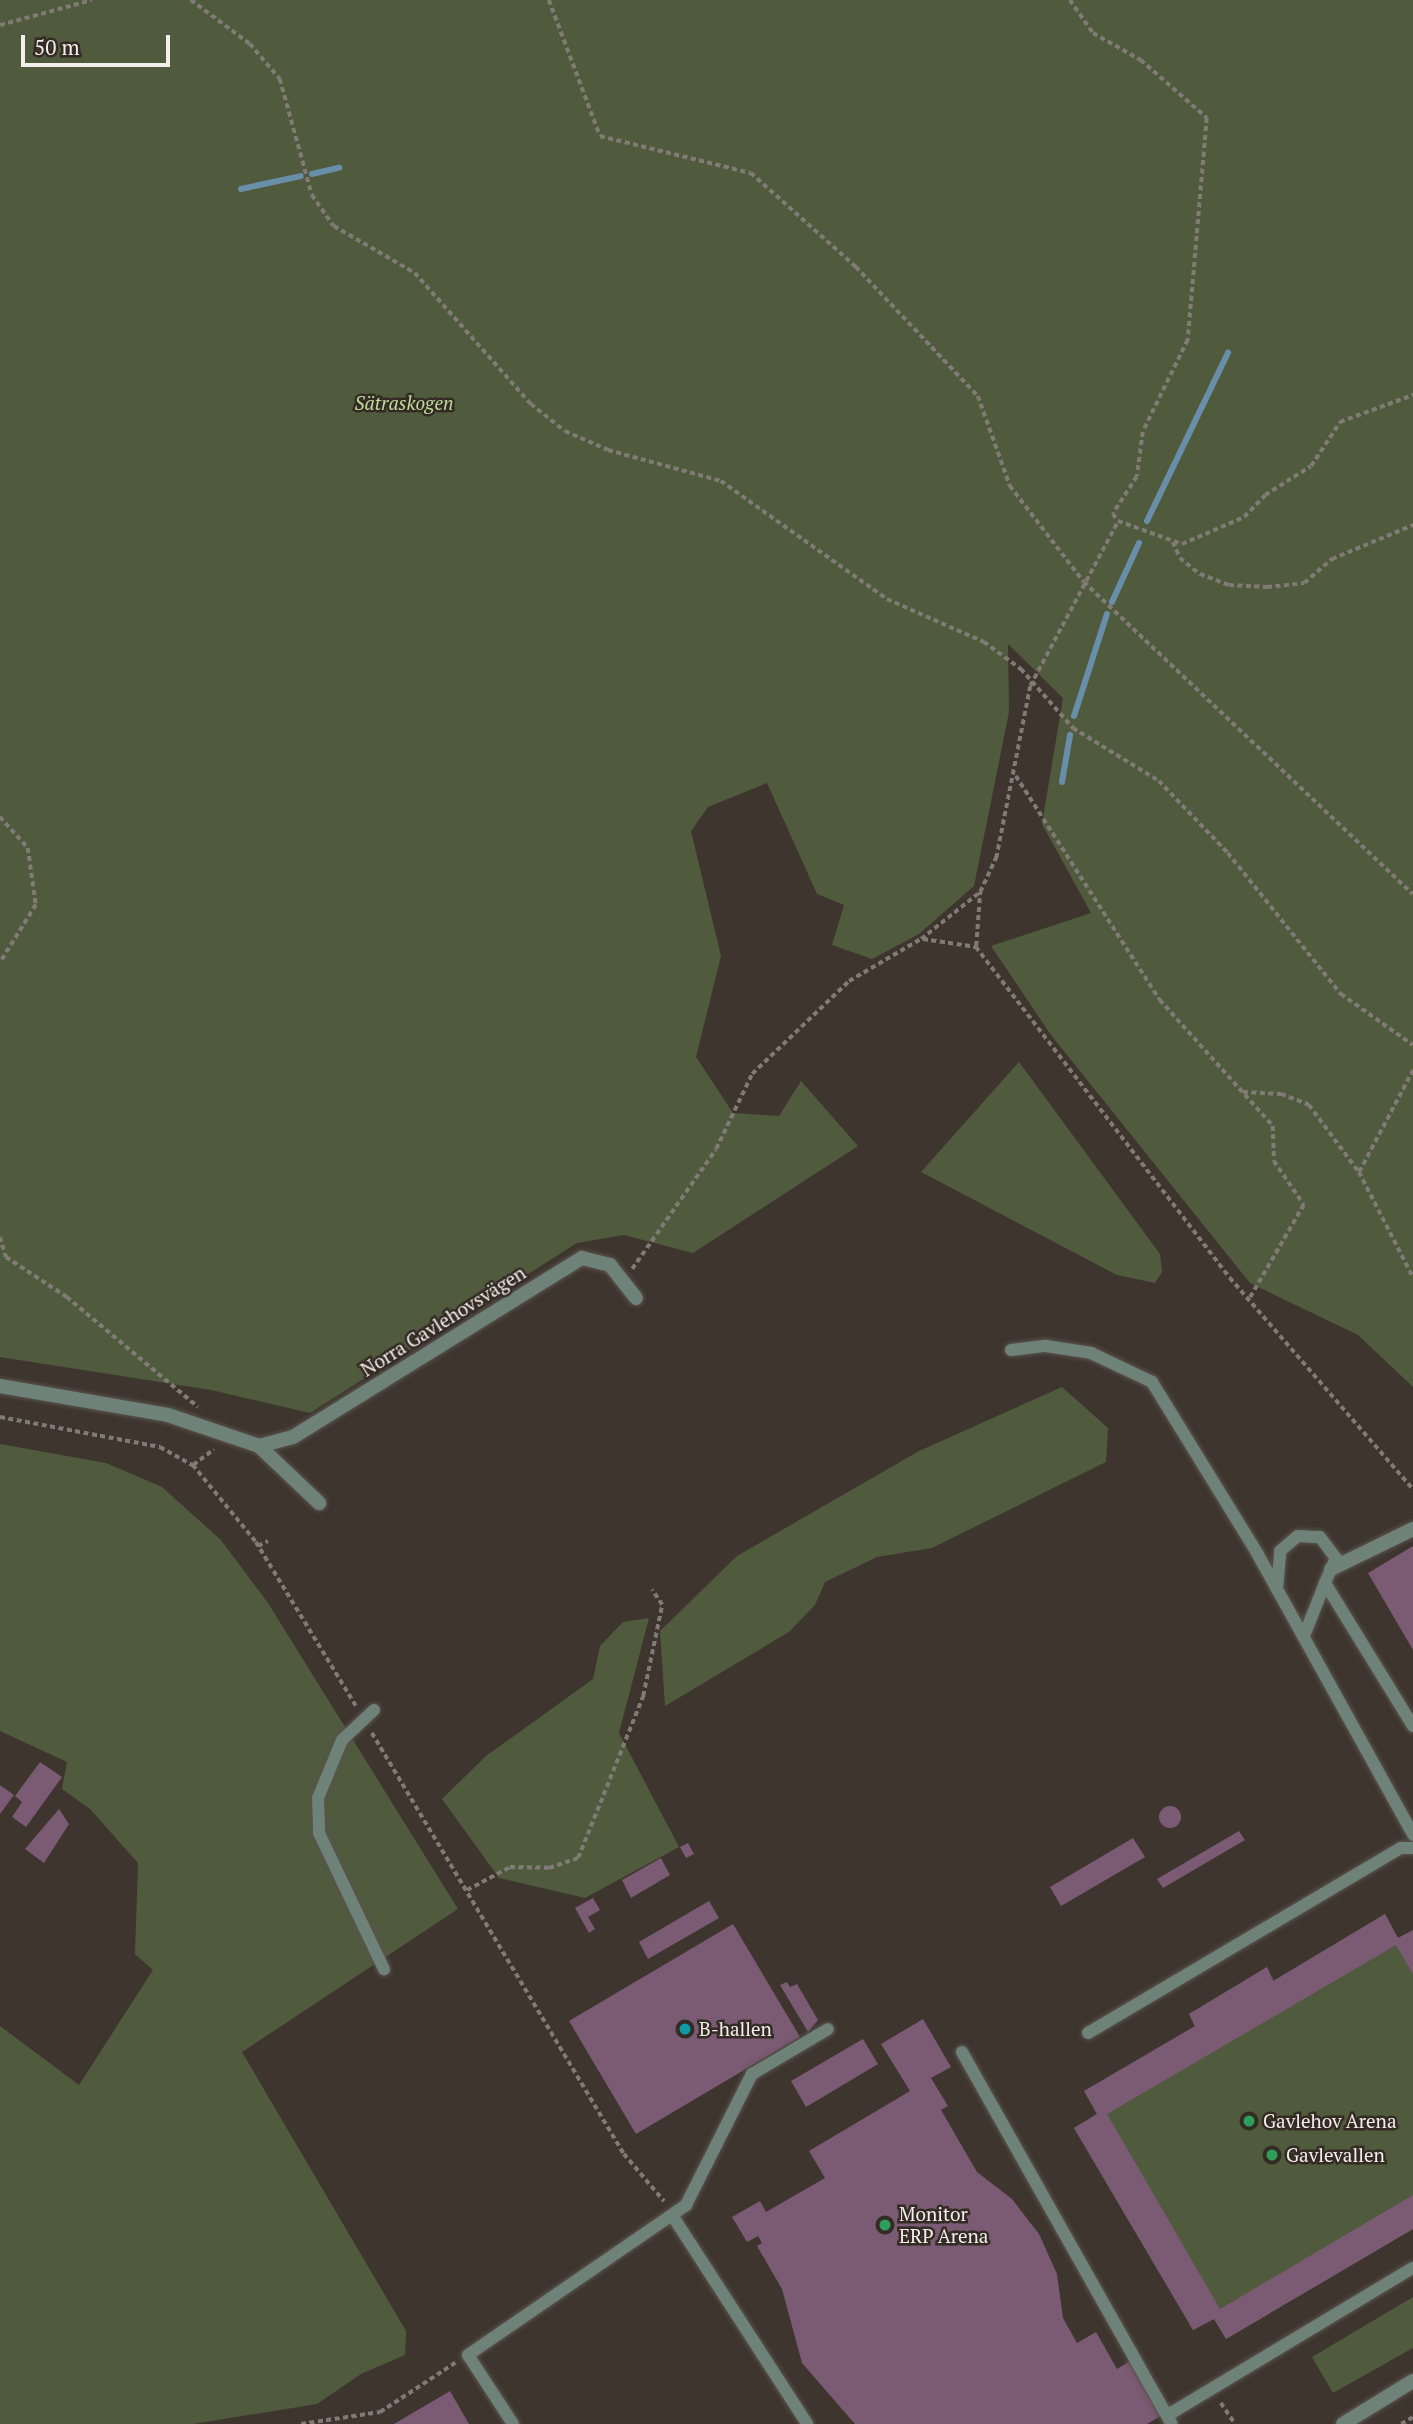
<!DOCTYPE html>
<meta charset="utf-8">
<style>
body{margin:0}
#map{position:relative;width:1413px;height:2424px;overflow:hidden;background:#3d352e;font-family:"PT Serif",serif}
div>[style]{position:absolute}
.green>*{inset:0;background:#505b3e}
.stream>*{height:6px;margin:-3px;padding:0 3px;transform-origin:3px;border-radius:3px;background:#698eaa}
.building>*{inset:0;background:#7b5a74}
.round{border-radius:50%}
.path>*{height:3.5px;margin-top:-1.75px;transform-origin:0;background:repeating-linear-gradient(90deg,#827b75 0 5px,transparent 0 8.5px)}
.roads{filter:drop-shadow(0 0 2px #5a534c) drop-shadow(0 0 2px #5a534c)}
.service>*{height:12px;margin:-6px;padding:0 6px;transform-origin:6px;border-radius:6px;background:#6e8279}
.minor>*{height:14px;margin:-7px;padding:0 7px;transform-origin:7px;border-radius:7px;background:#6e8279}
.dots>*{width:19px;height:19px;translate:-50% -50%;box-sizing:border-box;border:4px solid #332b24;border-radius:50%}
span{translate:-50% -50%;white-space:nowrap;text-align:center;line-height:1.15;-webkit-text-stroke:5px #332b24;paint-order:stroke}
.park-label{font-size:19px;color:#c1da9a;font-style:italic}
.street-label{font-size:19px;color:#f4efea}
.poi-label{font-size:19px;color:#f4efea}
.left{translate:0 -50%;text-align:left}
.scale{position:absolute;left:21px;top:35px;width:149px;height:32px;box-sizing:border-box;border:4px solid #f4efea;border-top:0;padding-left:9px;font-size:21px;line-height:24px;white-space:nowrap;color:#f4efea;-webkit-text-stroke:5px #332b24;paint-order:stroke}
</style>
<div id="map">
<div class="green">
<i style="clip-path:polygon(0 0,1413px 0,1413px 1387px,1358px 1335px,1250px 1283px,1051px 1035px,991px 946px,1091px 913px,1042px 824px,1063px 698px,1008px 644px,1009px 712px,974px 886px,919px 934px,872px 959px,832px 945px,844px 905px,817px 894px,767px 783px,708px 807px,691px 831px,721px 956px,696px 1057px,733px 1113px,779px 1116px,801px 1081px,858px 1146px,693px 1253px,624px 1235px,577px 1243px,310px 1413px,211px 1390px,0 1357px)"></i>
<i style="clip-path:polygon(1019px 1062px,1160px 1254px,1162px 1272px,1155px 1283px,1117px 1275px,921px 1172px)"></i>
<i style="clip-path:polygon(1062px 1387px,1108px 1428px,1106px 1462px,932px 1548px,877px 1557px,825px 1582px,815px 1605px,789px 1632px,665px 1706px,660px 1631px,737px 1556px,919px 1451px)"></i>
<i style="clip-path:polygon(0 1444px,106px 1463px,162px 1487px,221px 1540px,268px 1603px,458px 1909px,242px 2052px,406px 2331px,405px 2355px,361px 2374px,317px 2404px,193px 2424px,0 2424px,0 2026px,79px 2085px,153px 1970px,135px 1954px,138px 1863px,90px 1809px,62px 1789px,67px 1762px,0 1731px)"></i>
<i style="clip-path:polygon(649px 1618px,619px 1733px,679px 1847px,585px 1898px,499px 1878px,442px 1799px,486px 1756px,593px 1679px,600px 1646px,623px 1622px)"></i>
<i style="clip-path:polygon(1385px 1914px,1398px 1938px,1413px 1930px,1413px 2229px,1226px 2339px,1214px 2319px,1193px 2330px,1074px 2128px,1097px 2114px,1084px 2091px,1195px 2027px,1189px 2014px,1267px 1967px,1274px 1981px)"></i>
<i style="clip-path:polygon(1413px 2297px,1413px 2348px,1333px 2393px,1312px 2357px)"></i>
</div>
<div class="stream">
<i style="left:312px;top:174px;width:28px;rotate:-13deg"></i>
<i style="left:241px;top:189px;width:61px;rotate:-12.2deg"></i>
<i style="left:1147px;top:521px;width:187px;rotate:-64.3deg"></i>
<i style="left:1112px;top:602px;width:65px;rotate:-65.4deg"></i>
<i style="left:1074px;top:716px;width:107px;rotate:-72.1deg"></i>
<i style="left:1062px;top:782px;width:48px;rotate:-80.3deg"></i>
</div>
<div class="building">
<i style="clip-path:polygon(1413px 1546px,1413px 1650px,1368px 1573px)"></i>
<i style="clip-path:polygon(40px 1762px,62px 1777px,26px 1827px,12px 1817px,22px 1802px,15px 1796px)"></i>
<i style="clip-path:polygon(0 1785px,14px 1795px,0 1814px)"></i>
<i class="round" style="left:1159px;top:1806px;width:22px;height:22px"></i>
<i style="clip-path:polygon(59px 1809px,69px 1824px,44px 1863px,25px 1849px)"></i>
<i style="clip-path:polygon(1239px 1831px,1245px 1840px,1163px 1888px,1157px 1879px)"></i>
<i style="clip-path:polygon(1133px 1838px,1145px 1857px,1061px 1906px,1050px 1887px)"></i>
<i style="clip-path:polygon(688px 1843px,694px 1854px,686px 1858px,680px 1847px)"></i>
<i style="clip-path:polygon(661px 1858px,670px 1875px,631px 1898px,622px 1880px)"></i>
<i style="clip-path:polygon(593px 1898px,600px 1910px,588px 1917px,595px 1929px,589px 1933px,575px 1908px)"></i>
<i style="clip-path:polygon(709px 1901px,719px 1918px,648px 1959px,639px 1942px)"></i>
<i style="clip-path:polygon(1385px 1914px,1398px 1938px,1413px 1930px,1413px 1974px,1396px 1945px,1107px 2114px,1220px 2309px,1413px 2195px,1413px 2229px,1226px 2339px,1214px 2319px,1193px 2330px,1074px 2128px,1097px 2114px,1084px 2091px,1195px 2026px,1189px 2014px,1267px 1967px,1273px 1981px)"></i>
<i style="clip-path:polygon(733px 1924px,800px 2037px,636px 2134px,569px 2021px)"></i>
<i style="clip-path:polygon(787px 1982px,790px 1987px,797px 1984px,818px 2020px,808px 2032px,780px 1985px)"></i>
<i style="clip-path:polygon(923px 2019px,951px 2067px,931px 2078px,948px 2106px,941px 2110px,977px 2172px,1012px 2199px,1039px 2234px,1057px 2274px,1063px 2318px,1077px 2343px,1096px 2332px,1117px 2369px,1133px 2359px,1164px 2414px,1147px 2424px,855px 2424px,802px 2363px,782px 2289px,757px 2246px,762px 2243px,758px 2236px,747px 2242px,732px 2217px,760px 2201px,766px 2212px,825px 2178px,809px 2151px,910px 2091px,881px 2044px)"></i>
<i style="clip-path:polygon(863px 2039px,878px 2064px,806px 2107px,791px 2081px)"></i>
<i style="clip-path:polygon(450px 2391px,469px 2424px,394px 2424px)"></i>
</div>
<div class="path">
<i style="left:191px;top:0;width:74px;rotate:36.7deg"></i>
<i style="left:250px;top:44px;width:46px;rotate:49.4deg"></i>
<i style="left:280px;top:79px;width:120px;rotate:74.6deg"></i>
<i style="left:312px;top:195px;width:38px;rotate:55deg"></i>
<i style="left:334px;top:226px;width:94px;rotate:30.1deg"></i>
<i style="left:415px;top:273px;width:175px;rotate:48.5deg"></i>
<i style="left:531px;top:404px;width:43px;rotate:38.5deg"></i>
<i style="left:565px;top:431px;width:47px;rotate:23.8deg"></i>
<i style="left:608px;top:450px;width:117px;rotate:15.3deg"></i>
<i style="left:721px;top:481px;width:204px;rotate:35.4deg"></i>
<i style="left:887px;top:599px;width:106px;rotate:23.9deg"></i>
<i style="left:984px;top:642px;width:46px;rotate:36.1deg"></i>
<i style="left:1021px;top:669px;width:79px;rotate:48.6deg"></i>
<i style="left:1073px;top:728px;width:101px;rotate:31.6deg"></i>
<i style="left:1159px;top:781px;width:100px;rotate:46.2deg"></i>
<i style="left:1228px;top:853px;width:181px;rotate:51.3deg"></i>
<i style="left:1341px;top:994px;width:88px;rotate:35.3deg"></i>
<i style="left:549px;top:0;width:145px;rotate:69.4deg"></i>
<i style="left:600px;top:136px;width:155px;rotate:13.8deg"></i>
<i style="left:751px;top:173px;width:141px;rotate:41.8deg"></i>
<i style="left:856px;top:267px;width:178px;rotate:46.6deg"></i>
<i style="left:978px;top:396px;width:96px;rotate:70.4deg"></i>
<i style="left:1010px;top:486px;width:121px;rotate:52.4deg"></i>
<i style="left:1084px;top:582px;width:453px;rotate:43.5deg"></i>
<i style="left:1070px;top:0;width:40px;rotate:55.1deg"></i>
<i style="left:1093px;top:33px;width:55px;rotate:29.4deg"></i>
<i style="left:1141px;top:60px;width:88px;rotate:41.3deg"></i>
<i style="left:1207px;top:118px;width:223px;rotate:94.9deg"></i>
<i style="left:1188px;top:340px;width:102px;rotate:116.1deg"></i>
<i style="left:1143px;top:432px;width:45px;rotate:97.6deg"></i>
<i style="left:1137px;top:477px;width:44px;rotate:123deg"></i>
<i style="left:1113px;top:514px;width:9px;rotate:54deg"></i>
<i style="left:1118px;top:521px;width:68px;rotate:19.8deg"></i>
<i style="left:1182px;top:544px;width:68px;rotate:-23.5deg"></i>
<i style="left:1244px;top:517px;width:30px;rotate:-46deg"></i>
<i style="left:1265px;top:495px;width:54px;rotate:-32.2deg"></i>
<i style="left:1311px;top:466px;width:53px;rotate:-56.6deg"></i>
<i style="left:1340px;top:422px;width:78px;rotate:-20.3deg"></i>
<i style="left:0;top:25px;width:95px;rotate:-15.2deg"></i>
<i style="left:1173px;top:542px;width:17px;rotate:66deg"></i>
<i style="left:1180px;top:558px;width:26px;rotate:39deg"></i>
<i style="left:1200px;top:574px;width:31px;rotate:21deg"></i>
<i style="left:1229px;top:585px;width:38px;rotate:3deg"></i>
<i style="left:1267px;top:587px;width:37px;rotate:-6deg"></i>
<i style="left:1304px;top:583px;width:37px;rotate:-41deg"></i>
<i style="left:1332px;top:559px;width:88px;rotate:-22.8deg"></i>
<i style="left:1016px;top:776px;width:266px;rotate:57.3deg"></i>
<i style="left:1160px;top:1000px;width:169px;rotate:48.1deg"></i>
<i style="left:1273px;top:1126px;width:35px;rotate:88deg"></i>
<i style="left:1274px;top:1161px;width:53px;rotate:55.7deg"></i>
<i style="left:1304px;top:1205px;width:110px;rotate:120.1deg"></i>
<i style="left:0;top:817px;width:42px;rotate:47.9deg"></i>
<i style="left:28px;top:848px;width:58px;rotate:82deg"></i>
<i style="left:36px;top:905px;width:68px;rotate:121.8deg"></i>
<i style="left:923px;top:939px;width:54px;rotate:8.6deg"></i>
<i style="left:976px;top:947px;width:417px;rotate:52.5deg"></i>
<i style="left:1230px;top:1278px;width:279px;rotate:49.1deg"></i>
<i style="left:976px;top:946px;width:54px;rotate:-85.8deg"></i>
<i style="left:1243px;top:1092px;width:38px;rotate:3deg"></i>
<i style="left:1281px;top:1094px;width:30px;rotate:21deg"></i>
<i style="left:1309px;top:1105px;width:84px;rotate:53.3deg"></i>
<i style="left:1359px;top:1172px;width:118px;rotate:62.8deg"></i>
<i style="left:1359px;top:1172px;width:115px;rotate:-62.1deg"></i>
<i style="left:0;top:1237px;width:21px;rotate:73deg"></i>
<i style="left:6px;top:1257px;width:73px;rotate:33.3deg"></i>
<i style="left:67px;top:1297px;width:171px;rotate:40deg"></i>
<i style="left:632px;top:1269px;width:146px;rotate:-55deg"></i>
<i style="left:716px;top:1149px;width:83px;rotate:-64.4deg"></i>
<i style="left:752px;top:1074px;width:134px;rotate:-43.8deg"></i>
<i style="left:849px;top:981px;width:83px;rotate:-30.3deg"></i>
<i style="left:921px;top:939px;width:75px;rotate:-38.5deg"></i>
<i style="left:980px;top:892px;width:38px;rotate:-65deg"></i>
<i style="left:996px;top:858px;width:175px;rotate:-78.8deg"></i>
<i style="left:1030px;top:686px;width:187px;rotate:-61.9deg"></i>
<i style="left:0;top:1417px;width:163px;rotate:10.6deg"></i>
<i style="left:160px;top:1447px;width:38px;rotate:29deg"></i>
<i style="left:193px;top:1465px;width:99px;rotate:50.7deg"></i>
<i style="left:256px;top:1542px;width:192px;rotate:58.6deg"></i>
<i style="left:193px;top:1465px;width:26px;rotate:-37deg"></i>
<i style="left:258px;top:1546px;width:11px;rotate:-27deg"></i>
<i style="left:372px;top:1733px;width:491px;rotate:59.1deg"></i>
<i style="left:624px;top:2154px;width:62px;rotate:49.6deg"></i>
<i style="left:467px;top:1890px;width:49px;rotate:-28.1deg"></i>
<i style="left:510px;top:1867px;width:39px;rotate:1deg"></i>
<i style="left:549px;top:1868px;width:31px;rotate:-19deg"></i>
<i style="left:578px;top:1858px;width:175px;rotate:-68.1deg"></i>
<i style="left:643px;top:1696px;width:93px;rotate:-78.2deg"></i>
<i style="left:662px;top:1605px;width:18px;rotate:-124deg"></i>
<i style="left:1221px;top:2403px;width:25px;rotate:56deg"></i>
<i style="left:301px;top:2424px;width:80px;rotate:-8.6deg"></i>
<i style="left:380px;top:2412px;width:90px;rotate:-33.2deg"></i>
<i style="left:1401px;top:2424px;width:14px;rotate:-30deg"></i>
</div>
<div class="roads">
<div class="service">
<i style="left:1011px;top:1350px;width:35px;rotate:-7deg"></i>
<i style="left:1046px;top:1346px;width:46px;rotate:8.8deg"></i>
<i style="left:1091px;top:1353px;width:68px;rotate:25.4deg"></i>
<i style="left:1152px;top:1382px;width:201px;rotate:58.4deg"></i>
<i style="left:1257px;top:1553px;width:322px;rotate:61deg"></i>
<i style="left:1277px;top:1589px;width:38px;rotate:-85deg"></i>
<i style="left:1280px;top:1551px;width:23px;rotate:-40deg"></i>
<i style="left:1298px;top:1536px;width:22px;rotate:3deg"></i>
<i style="left:1320px;top:1537px;width:26px;rotate:53deg"></i>
<i style="left:1336px;top:1558px;width:27px;rotate:114deg"></i>
<i style="left:1325px;top:1583px;width:168px;rotate:58.4deg"></i>
<i style="left:1304px;top:1636px;width:57px;rotate:-68.4deg"></i>
<i style="left:374px;top:1710px;width:44px;rotate:136.8deg"></i>
<i style="left:342px;top:1740px;width:63px;rotate:112.5deg"></i>
<i style="left:318px;top:1798px;width:35px;rotate:88deg"></i>
<i style="left:319px;top:1833px;width:151px;rotate:64.5deg"></i>
<i style="left:1088px;top:2033px;width:364px;rotate:-30.6deg"></i>
<i style="left:1401px;top:1848px;width:12px"></i>
<i style="left:962px;top:2052px;width:427px;rotate:60.6deg"></i>
<i style="left:672px;top:2215px;width:249px;rotate:57.1deg"></i>
<i style="left:1168px;top:2415px;width:286px;rotate:-31deg"></i>
<i style="left:513px;top:2424px;width:82px;rotate:-123.1deg"></i>
<i style="left:468px;top:2355px;width:265px;rotate:-34.5deg"></i>
<i style="left:686px;top:2205px;width:147px;rotate:-63.3deg"></i>
<i style="left:752px;top:2074px;width:88px;rotate:-30.6deg"></i>
</div>
<div class="minor">
<i style="left:0;top:1386px;width:170px;rotate:9.8deg"></i>
<i style="left:168px;top:1415px;width:96px;rotate:18.8deg"></i>
<i style="left:259px;top:1446px;width:35px;rotate:-15deg"></i>
<i style="left:293px;top:1437px;width:340px;rotate:-31.8deg"></i>
<i style="left:582px;top:1258px;width:29px;rotate:14deg"></i>
<i style="left:610px;top:1265px;width:42px;rotate:51.8deg"></i>
<i style="left:259px;top:1446px;width:83px;rotate:43.5deg"></i>
<i style="left:1331px;top:1569px;width:91px;rotate:-26deg"></i>
<i style="left:1343px;top:2424px;width:82px;rotate:-31.6deg"></i>
</div>
</div>
<div class="dots">
<i style="left:685px;top:2029px;background:#0f9aa8"></i>
<i style="left:1249px;top:2121px;background:#2e9e5b"></i>
<i style="left:1272px;top:2155px;background:#2e9e5b"></i>
<i style="left:885px;top:2225px;background:#2e9e5b"></i>
</div>
<div class="park-label">
<span style="left:404px;top:403px">Sätraskogen</span>
</div>
<div class="street-label">
<span style="left:443px;top:1321px;rotate:-32deg">Norra Gavlehovsvägen</span>
</div>
<div class="poi-label">
<span class="left" style="left:699px;top:2029px">B-hallen</span>
<span class="left" style="left:1263px;top:2121px">Gavlehov Arena</span>
<span class="left" style="left:1286px;top:2155px">Gavlevallen</span>
<span class="left" style="left:899px;top:2225px">Monitor<br>ERP Arena</span>
</div>
<div class="scale">50 m</div>
</div>
